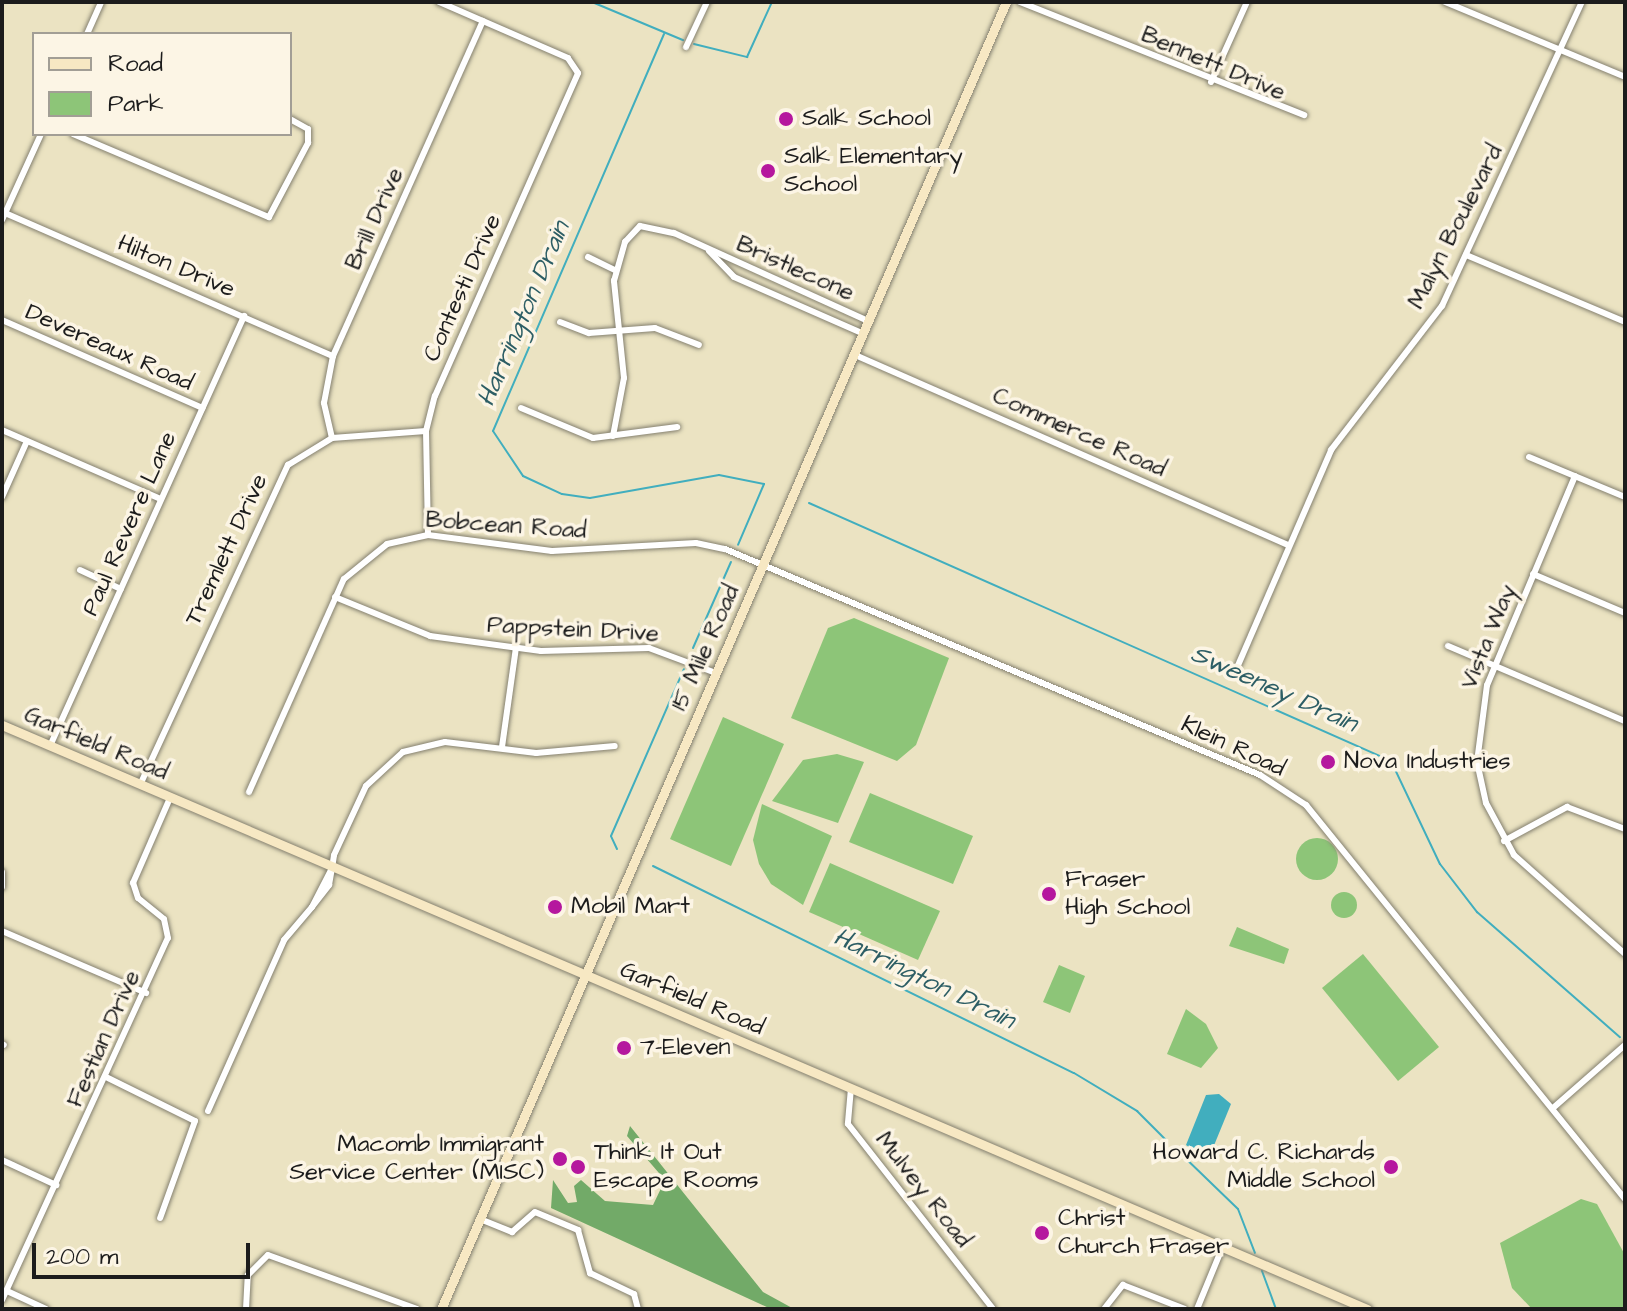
<!DOCTYPE html>
<style>
body{margin:0}
#map{position:relative;width:1627px;height:1311px;overflow:hidden;background:#ebe3c2;font-family:"Architects Daughter",sans-serif}
div>[style]{position:absolute}
.green>*{inset:0;background:#8dc578}
.round{border-radius:50%}
.forest>*{inset:0;background:#72aa68}
.water>*{inset:0;background:#41aebe}
.stream>*{height:2px;margin:-1px;padding:0 1px;transform-origin:1px;border-radius:1px;background:#41aebe}
.roads{filter:drop-shadow(0 0 2px #84806f) drop-shadow(0 0 2px #84806f)}
.minor>*{height:6px;margin:-3px;padding:0 3px;transform-origin:3px;border-radius:3px;background:#fff}
.secondary>*{height:9px;margin:-4.5px;padding:0 4.5px;transform-origin:4.5px;border-radius:4.5px;background:#f7e8c3}
.dots>*{width:22px;height:22px;translate:-50% -50%;box-sizing:border-box;border:4px solid #fcf5e5;border-radius:50%}
span{translate:-50% -50%;white-space:nowrap;text-align:center;line-height:1.15;-webkit-text-stroke:7px #fcf5e5;paint-order:stroke}
.street-label{font-size:24px;color:#1c1c1c}
.poi-label{font-size:24px;color:#1c1c1c}
.left{translate:0 -50%;text-align:left}
.right{translate:-100% -50%;text-align:right}
.water-label{font-size:26px;color:#2d5e65;font-style:italic}
.frame{position:absolute;inset:0;border:4px solid #1c1c1c;pointer-events:none}
.legend{position:absolute;left:32px;top:32px;width:260px;height:104px;box-sizing:border-box;background:#fcf5e5;border:2px solid #a29e95;margin:0;padding:10px 14px;list-style:none;font-size:24px;color:#1c1c1c}
.legend li{display:flex;align-items:center;gap:16px;height:40px}
.legend b{width:40px;border:2px solid #a29e95}
.scale{position:absolute;left:32px;top:1243px;width:218px;height:36px;box-sizing:border-box;border:4px solid #1c1c1c;border-top:0;padding-left:10px;font-size:24px;line-height:28px;white-space:nowrap;color:#1c1c1c;-webkit-text-stroke:6px #fcf5e5;paint-order:stroke}
</style>
<div id="map">
<div class="green">
<i style="clip-path:polygon(854px 618px,949px 658px,916px 745px,897px 761px,791px 718px,828px 628px)"></i>
<i style="clip-path:polygon(723px 717px,784px 744px,731px 866px,670px 839px)"></i>
<i style="clip-path:polygon(837px 754px,864px 762px,838px 823px,772px 801px,803px 760px)"></i>
<i style="clip-path:polygon(870px 793px,973px 836px,953px 884px,849px 842px)"></i>
<i style="clip-path:polygon(762px 804px,832px 836px,803px 905px,771px 884px,759px 864px,753px 840px)"></i>
<i class="round" style="left:1296px;top:838px;width:42px;height:42px"></i>
<i style="clip-path:polygon(830px 863px,940px 911px,918px 960px,809px 912px)"></i>
<i class="round" style="left:1331px;top:892px;width:26px;height:26px"></i>
<i style="clip-path:polygon(1237px 927px,1289px 949px,1284px 964px,1229px 946px)"></i>
<i style="clip-path:polygon(1363px 954px,1439px 1047px,1398px 1081px,1322px 988px)"></i>
<i style="clip-path:polygon(1059px 965px,1085px 976px,1070px 1013px,1043px 1002px)"></i>
<i style="clip-path:polygon(1186px 1009px,1206px 1024px,1218px 1048px,1201px 1068px,1167px 1054px)"></i>
<i style="clip-path:polygon(1581px 1199px,1597px 1204px,1625px 1255px,1625px 1309px,1532px 1309px,1512px 1288px,1500px 1243px)"></i>
</div>
<div class="forest">
<i style="clip-path:polygon(630px 1126px,763px 1292px,794px 1309px,771px 1309px,551px 1208px,553px 1180px,568px 1203px,577px 1202px,574px 1186px,581px 1180px,605px 1201px,653px 1205px,665px 1180px,627px 1136px)"></i>
</div>
<div class="water">
<i style="clip-path:polygon(1219px 1094px,1231px 1104px,1208px 1160px,1186px 1145px,1206px 1095px)"></i>
</div>
<div class="stream">
<i style="left:592px;top:2px;width:99px;rotate:22.7deg"></i>
<i style="left:664px;top:34px;width:432px;rotate:113.3deg"></i>
<i style="left:493px;top:431px;width:54px;rotate:56.3deg"></i>
<i style="left:523px;top:476px;width:43px;rotate:24.8deg"></i>
<i style="left:562px;top:494px;width:28px;rotate:8deg"></i>
<i style="left:590px;top:498px;width:131px;rotate:-10.1deg"></i>
<i style="left:719px;top:475px;width:46px;rotate:11.3deg"></i>
<i style="left:764px;top:484px;width:66px;rotate:113.1deg"></i>
<i style="left:694px;top:44px;width:55px;rotate:13.8deg"></i>
<i style="left:747px;top:57px;width:60px;rotate:-65.6deg"></i>
<i style="left:809px;top:503px;width:637px;rotate:23.91deg"></i>
<i style="left:1391px;top:761px;width:114px;rotate:64.6deg"></i>
<i style="left:1440px;top:864px;width:61px;rotate:52.4deg"></i>
<i style="left:1477px;top:912px;width:190px;rotate:41.2deg"></i>
<i style="left:693px;top:648px;width:94px;rotate:-66.2deg"></i>
<i style="left:617px;top:849px;width:14px;rotate:-115deg"></i>
<i style="left:611px;top:836px;width:182px;rotate:-66.4deg"></i>
<i style="left:653px;top:866px;width:469px;rotate:26.2deg"></i>
<i style="left:1074px;top:1073px;width:74px;rotate:31.1deg"></i>
<i style="left:1137px;top:1111px;width:42px;rotate:45deg"></i>
<i style="left:1179px;top:1152px;width:82px;rotate:44deg"></i>
<i style="left:1238px;top:1209px;width:47px;rotate:68.9deg"></i>
<i style="left:1262px;top:1271px;width:40px;rotate:69.8deg"></i>
</div>
<div class="roads">
<div class="minor">
<i style="left:1020px;top:2px;width:306px;rotate:21.7deg"></i>
<i style="left:1445px;top:2px;width:195px;rotate:22.6deg"></i>
<i style="left:87px;top:34px;width:35px;rotate:-66deg"></i>
<i style="left:686px;top:47px;width:50px;rotate:-65deg"></i>
<i style="left:1211px;top:82px;width:88px;rotate:-65.8deg"></i>
<i style="left:73px;top:134px;width:213px;rotate:23deg"></i>
<i style="left:269px;top:217px;width:84px;rotate:-62.2deg"></i>
<i style="left:308px;top:143px;width:14px;rotate:-90deg"></i>
<i style="left:308px;top:129px;width:21px;rotate:-151deg"></i>
<i style="left:5px;top:213px;width:358px;rotate:23.6deg"></i>
<i style="left:2px;top:220px;width:94px;rotate:-65.6deg"></i>
<i style="left:709px;top:251px;width:36px;rotate:46deg"></i>
<i style="left:734px;top:277px;width:142px;rotate:23.7deg"></i>
<i style="left:1466px;top:255px;width:173px;rotate:22.8deg"></i>
<i style="left:588px;top:257px;width:30px;rotate:26deg"></i>
<i style="left:2px;top:320px;width:219px;rotate:23.7deg"></i>
<i style="left:560px;top:322px;width:31px;rotate:21deg"></i>
<i style="left:589px;top:333px;width:66px;rotate:-4.3deg"></i>
<i style="left:655px;top:328px;width:47px;rotate:21.1deg"></i>
<i style="left:855px;top:355px;width:473px;rotate:23.7deg"></i>
<i style="left:521px;top:408px;width:78px;rotate:22.6deg"></i>
<i style="left:593px;top:438px;width:85px;rotate:-7.5deg"></i>
<i style="left:2px;top:430px;width:173px;rotate:23.5deg"></i>
<i style="left:613px;top:436px;width:59px;rotate:-79.3deg"></i>
<i style="left:624px;top:378px;width:98px;rotate:-95.9deg"></i>
<i style="left:614px;top:281px;width:41px;rotate:-74.2deg"></i>
<i style="left:625px;top:242px;width:22px;rotate:-47deg"></i>
<i style="left:640px;top:226px;width:35px;rotate:12deg"></i>
<i style="left:674px;top:233px;width:215px;rotate:24.4deg"></i>
<i style="left:332px;top:438px;width:36px;rotate:-103deg"></i>
<i style="left:324px;top:403px;width:48px;rotate:-79.2deg"></i>
<i style="left:333px;top:356px;width:367px;rotate:-65.9deg"></i>
<i style="left:1529px;top:457px;width:104px;rotate:22.6deg"></i>
<i style="left:1575px;top:476px;width:227px;rotate:112.8deg"></i>
<i style="left:1487px;top:685px;width:78px;rotate:97.4deg"></i>
<i style="left:1477px;top:762px;width:42px;rotate:77.6deg"></i>
<i style="left:1486px;top:803px;width:59px;rotate:61.7deg"></i>
<i style="left:1514px;top:855px;width:149px;rotate:41.7deg"></i>
<i style="left:2px;top:497px;width:61px;rotate:-65.9deg"></i>
<i style="left:428px;top:535px;width:104px;rotate:-91.1deg"></i>
<i style="left:426px;top:431px;width:36px;rotate:-76deg"></i>
<i style="left:435px;top:396px;width:353px;rotate:-66.1deg"></i>
<i style="left:578px;top:73px;width:18px;rotate:-124deg"></i>
<i style="left:568px;top:58px;width:141px;rotate:-156.5deg"></i>
<i style="left:80px;top:570px;width:45px;rotate:24.9deg"></i>
<i style="left:1533px;top:574px;width:100px;rotate:23deg"></i>
<i style="left:335px;top:597px;width:103px;rotate:22.3deg"></i>
<i style="left:430px;top:636px;width:112px;rotate:7.7deg"></i>
<i style="left:541px;top:651px;width:108px;rotate:-1.6deg"></i>
<i style="left:649px;top:648px;width:72px;rotate:20.5deg"></i>
<i style="left:1448px;top:646px;width:192px;rotate:23deg"></i>
<i style="left:1236px;top:670px;width:240px;rotate:-66.6deg"></i>
<i style="left:1331px;top:450px;width:182px;rotate:-52.4deg"></i>
<i style="left:1442px;top:306px;width:335px;rotate:-65.3deg"></i>
<i style="left:50px;top:746px;width:472px;rotate:-65.7deg"></i>
<i style="left:502px;top:747px;width:100px;rotate:-82deg"></i>
<i style="left:140px;top:785px;width:353px;rotate:-65.2deg"></i>
<i style="left:288px;top:465px;width:52px;rotate:-31.5deg"></i>
<i style="left:332px;top:438px;width:94px;rotate:-4.3deg"></i>
<i style="left:249px;top:792px;width:233px;rotate:-66deg"></i>
<i style="left:344px;top:579px;width:55px;rotate:-39.1deg"></i>
<i style="left:387px;top:544px;width:42px;rotate:-12.4deg"></i>
<i style="left:428px;top:535px;width:125px;rotate:7.4deg"></i>
<i style="left:552px;top:551px;width:144px;rotate:-3.2deg"></i>
<i style="left:696px;top:543px;width:30px;rotate:12deg"></i>
<i style="left:725px;top:549px;width:581px;rotate:22.9deg"></i>
<i style="left:1260px;top:775px;width:55px;rotate:33.1deg"></i>
<i style="left:1306px;top:805px;width:507px;rotate:51deg"></i>
<i style="left:1504px;top:841px;width:72px;rotate:-28.4deg"></i>
<i style="left:1567px;top:807px;width:62px;rotate:20.8deg"></i>
<i style="left:332px;top:868px;width:44px;rotate:117.1deg"></i>
<i style="left:312px;top:907px;width:28px;rotate:-52deg"></i>
<i style="left:329px;top:885px;width:17px;rotate:-80deg"></i>
<i style="left:332px;top:868px;width:13px;rotate:-81deg"></i>
<i style="left:334px;top:855px;width:76px;rotate:-65.1deg"></i>
<i style="left:366px;top:786px;width:50px;rotate:-42.6deg"></i>
<i style="left:403px;top:752px;width:43px;rotate:-13.4deg"></i>
<i style="left:445px;top:742px;width:92px;rotate:6.9deg"></i>
<i style="left:536px;top:753px;width:79px;rotate:-5.1deg"></i>
<i style="left:2px;top:872px;width:15px;rotate:90deg"></i>
<i style="left:2px;top:931px;width:157px;rotate:23.3deg"></i>
<i style="left:2px;top:1044px;width:2px;rotate:27deg"></i>
<i style="left:108px;top:1078px;width:97px;rotate:26.3deg"></i>
<i style="left:195px;top:1121px;width:103px;rotate:109.8deg"></i>
<i style="left:851px;top:1088px;width:36px;rotate:95deg"></i>
<i style="left:848px;top:1124px;width:235px;rotate:51.9deg"></i>
<i style="left:1553px;top:1108px;width:96px;rotate:-41.2deg"></i>
<i style="left:208px;top:1111px;width:187px;rotate:-66deg"></i>
<i style="left:284px;top:940px;width:43px;rotate:-49.7deg"></i>
<i style="left:2px;top:1160px;width:60px;rotate:24.8deg"></i>
<i style="left:480px;top:1219px;width:35px;rotate:22deg"></i>
<i style="left:512px;top:1232px;width:30px;rotate:-41deg"></i>
<i style="left:535px;top:1212px;width:47px;rotate:22.7deg"></i>
<i style="left:578px;top:1230px;width:45px;rotate:74.4deg"></i>
<i style="left:590px;top:1273px;width:49px;rotate:25.5deg"></i>
<i style="left:634px;top:1294px;width:16px;rotate:75deg"></i>
<i style="left:7px;top:1291px;width:43px;rotate:24.8deg"></i>
<i style="left:2px;top:1300px;width:398px;rotate:-65.4deg"></i>
<i style="left:168px;top:938px;width:19px;rotate:-102deg"></i>
<i style="left:164px;top:919px;width:33px;rotate:-141deg"></i>
<i style="left:138px;top:898px;width:16px;rotate:-108deg"></i>
<i style="left:133px;top:883px;width:93px;rotate:-66.5deg"></i>
<i style="left:246px;top:1309px;width:34px;rotate:-87deg"></i>
<i style="left:248px;top:1275px;width:28px;rotate:-45deg"></i>
<i style="left:268px;top:1255px;width:158px;rotate:19.9deg"></i>
<i style="left:1104px;top:1309px;width:31px;rotate:-52deg"></i>
<i style="left:1123px;top:1285px;width:66px;rotate:21.2deg"></i>
<i style="left:1197px;top:1309px;width:68px;rotate:-67.6deg"></i>
</div>
<div class="secondary">
<i style="left:2px;top:725px;width:1485px;rotate:23.16deg"></i>
<i style="left:441px;top:1309px;width:1424px;rotate:-66.62deg"></i>
</div>
</div>
<div class="dots">
<i style="left:786px;top:119px;background:#b5179e"></i>
<i style="left:768px;top:171px;background:#b5179e"></i>
<i style="left:1328px;top:762px;background:#b5179e"></i>
<i style="left:1049px;top:894px;background:#b5179e"></i>
<i style="left:555px;top:907px;background:#b5179e"></i>
<i style="left:624px;top:1048px;background:#b5179e"></i>
<i style="left:560px;top:1159px;background:#b5179e"></i>
<i style="left:578px;top:1167px;background:#b5179e"></i>
<i style="left:1391px;top:1167px;background:#b5179e"></i>
<i style="left:1042px;top:1233px;background:#b5179e"></i>
</div>
<div class="street-label">
<span style="left:1213px;top:64px;rotate:23deg">Bennett Drive</span>
<span style="left:375px;top:219px;rotate:-66deg">Brill Drive</span>
<span style="left:1456px;top:227px;rotate:-63deg">Malyn Boulevard</span>
<span style="left:176px;top:267px;rotate:23deg">Hilton Drive</span>
<span style="left:795px;top:269px;rotate:24deg">Bristlecone</span>
<span style="left:463px;top:288px;rotate:-66deg">Contesti Drive</span>
<span style="left:109px;top:348px;rotate:24deg">Devereaux Road</span>
<span style="left:1079px;top:433px;rotate:24deg">Commerce Road</span>
<span style="left:130px;top:524px;rotate:-66deg">Paul Revere Lane</span>
<span style="left:506px;top:526px;rotate:4deg">Bobcean Road</span>
<span style="left:227px;top:550px;rotate:-65deg">Tremlett Drive</span>
<span style="left:573px;top:630px;rotate:3deg">Pappstein Drive</span>
<span style="left:1489px;top:637px;rotate:-68deg">Vista Way</span>
<span style="left:706px;top:648px;rotate:-66deg">15 Mile Road</span>
<span style="left:96px;top:744px;rotate:23deg">Garfield Road</span>
<span style="left:1233px;top:747px;rotate:25deg">Klein Road</span>
<span style="left:692px;top:999px;rotate:23deg">Garfield Road</span>
<span style="left:104px;top:1039px;rotate:-66deg">Festian Drive</span>
<span style="left:923px;top:1190px;rotate:52deg">Mulvey Road</span>
</div>
<div class="poi-label">
<span class="left" style="left:802px;top:119px">Salk School</span>
<span class="left" style="left:784px;top:171px">Salk Elementary<br>School</span>
<span class="left" style="left:1344px;top:762px">Nova Industries</span>
<span class="left" style="left:1065px;top:894px">Fraser<br>High School</span>
<span class="left" style="left:571px;top:907px">Mobil Mart</span>
<span class="left" style="left:640px;top:1048px">7-Eleven</span>
<span class="right" style="left:544px;top:1159px">Macomb Immigrant<br>Service Center (MISC)</span>
<span class="left" style="left:594px;top:1167px">Think It Out<br>Escape Rooms</span>
<span class="right" style="left:1375px;top:1167px">Howard C. Richards<br>Middle School</span>
<span class="left" style="left:1058px;top:1233px">Christ<br>Church Fraser</span>
</div>
<div class="water-label">
<span style="left:524px;top:314px;rotate:-67deg">Harrington Drain</span>
<span style="left:1274px;top:689px;rotate:24deg">Sweeney Drain</span>
<span style="left:924px;top:979px;rotate:26deg">Harrington Drain</span>
</div>
<div class="frame"></div>
<ul class="legend">
<li><b style="height:10px;background:#f7e8c3"></b>Road</li>
<li><b style="height:22px;background:#8dc578"></b>Park</li>
</ul>
<div class="scale">200 m</div>
</div>
